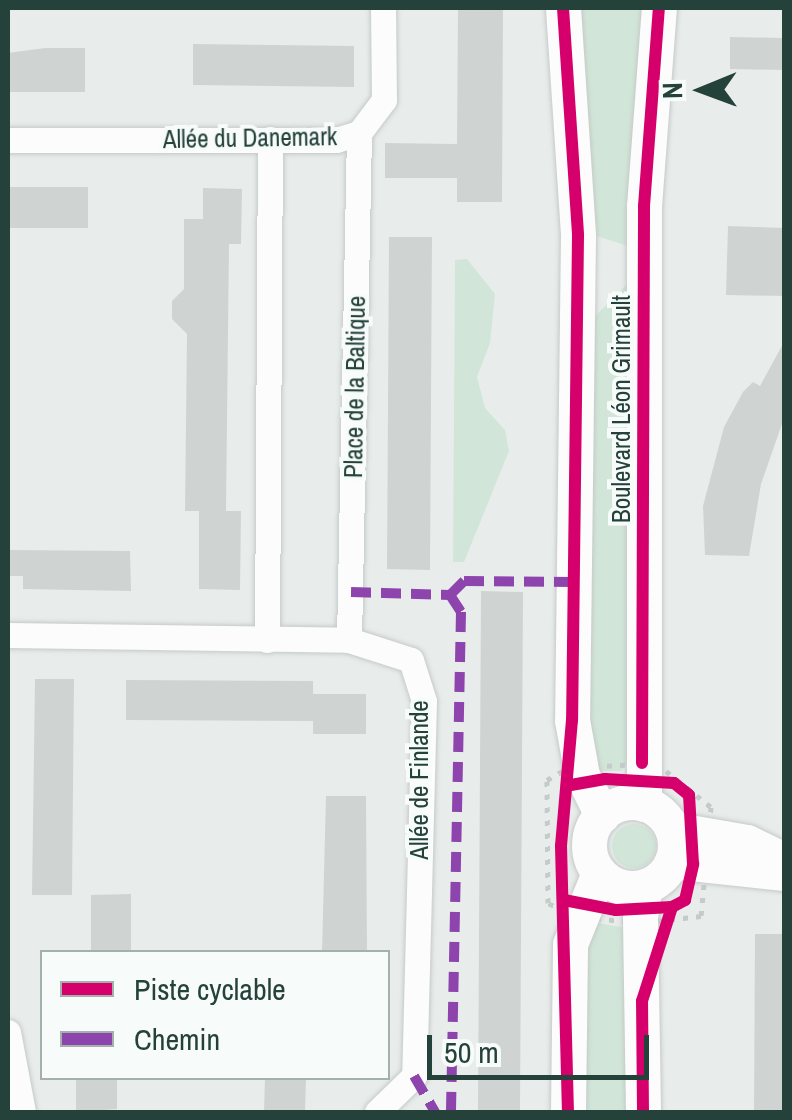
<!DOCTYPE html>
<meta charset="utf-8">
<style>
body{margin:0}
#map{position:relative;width:792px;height:1120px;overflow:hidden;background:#e8edeb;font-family:"Archivo Narrow",sans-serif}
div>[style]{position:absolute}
.green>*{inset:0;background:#d1e6d8}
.round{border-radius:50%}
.building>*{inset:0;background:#cfd4d2}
.path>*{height:5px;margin-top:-2.5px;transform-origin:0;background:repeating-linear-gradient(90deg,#c3ccca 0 5px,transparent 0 13px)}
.roads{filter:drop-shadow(0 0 2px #c5cac8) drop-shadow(0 0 2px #c5cac8)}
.street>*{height:25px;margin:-12.5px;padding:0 12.5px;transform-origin:12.5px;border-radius:12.5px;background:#fcfcfc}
.secondary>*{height:35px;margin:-17.5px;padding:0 17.5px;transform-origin:17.5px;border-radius:17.5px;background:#fcfcfc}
.secondary>.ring{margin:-17.5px;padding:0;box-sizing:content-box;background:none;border:35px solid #fcfcfc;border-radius:50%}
.quiet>*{height:10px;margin-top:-5px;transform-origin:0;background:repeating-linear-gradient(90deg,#8e44ad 0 20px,transparent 0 30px)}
.cycleway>*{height:12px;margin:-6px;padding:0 6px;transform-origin:6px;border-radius:6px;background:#d6006c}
span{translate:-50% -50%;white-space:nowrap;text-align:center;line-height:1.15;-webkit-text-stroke:8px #f7fbf9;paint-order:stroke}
.street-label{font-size:25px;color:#24423a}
.frame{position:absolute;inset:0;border:10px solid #24423a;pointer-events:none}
.legend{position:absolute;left:40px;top:950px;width:350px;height:130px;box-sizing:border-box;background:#f7fbf9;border:2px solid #a3b1ad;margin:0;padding:12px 18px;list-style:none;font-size:30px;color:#24423a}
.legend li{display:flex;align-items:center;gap:20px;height:50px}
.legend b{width:50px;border:2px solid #a3b1ad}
.north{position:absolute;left:652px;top:40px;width:100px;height:100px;-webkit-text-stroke:8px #f7fbf9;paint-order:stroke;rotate:269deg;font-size:28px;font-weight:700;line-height:40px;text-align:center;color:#24423a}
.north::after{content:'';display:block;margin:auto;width:35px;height:45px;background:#24423a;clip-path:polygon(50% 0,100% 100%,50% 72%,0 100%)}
.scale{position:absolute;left:427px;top:1035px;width:222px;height:45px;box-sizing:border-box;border:5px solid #24423a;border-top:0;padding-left:12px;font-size:30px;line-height:35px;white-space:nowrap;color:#24423a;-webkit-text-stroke:8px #f7fbf9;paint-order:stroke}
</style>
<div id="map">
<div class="green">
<i style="clip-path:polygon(578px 8px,650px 8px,631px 247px,587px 233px)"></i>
<i style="clip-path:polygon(467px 259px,495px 294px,490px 343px,477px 377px,485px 408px,505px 430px,509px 451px,464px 562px,453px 562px,455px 260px)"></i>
<i style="clip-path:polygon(634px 277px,627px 764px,621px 771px,593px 771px,579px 722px,590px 321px)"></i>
<i class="round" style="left:612px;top:824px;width:44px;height:44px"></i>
<i style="clip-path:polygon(597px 923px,627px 928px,628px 1112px,580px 1112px,584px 934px)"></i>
</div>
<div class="building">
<i style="clip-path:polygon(458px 8px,503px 8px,502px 202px,457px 202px,457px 178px,385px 178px,385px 143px,457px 144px)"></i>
<i style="clip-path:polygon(730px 37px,784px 38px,784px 70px,730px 69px)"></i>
<i style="clip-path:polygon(193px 44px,354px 46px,354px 87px,193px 85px)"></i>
<i style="clip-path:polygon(45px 48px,85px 48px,85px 92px,8px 92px,8px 53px)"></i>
<i style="clip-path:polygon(8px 187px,88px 187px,88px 228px,8px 228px)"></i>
<i style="clip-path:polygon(203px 188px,242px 189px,241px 244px,229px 244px,226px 511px,241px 511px,240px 590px,199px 589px,199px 511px,185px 511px,187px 334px,172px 319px,172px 301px,184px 289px,184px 219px,203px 219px)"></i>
<i style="clip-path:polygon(728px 226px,784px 228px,784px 296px,726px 295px)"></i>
<i style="clip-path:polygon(389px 237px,432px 237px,430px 570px,387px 569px)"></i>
<i style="clip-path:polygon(784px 342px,784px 418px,761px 484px,749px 556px,705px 555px,703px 506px,724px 427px,743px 392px,753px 382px,760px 386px)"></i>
<i style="clip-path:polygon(8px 550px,130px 551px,131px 591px,23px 589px,23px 576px,8px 576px)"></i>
<i style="clip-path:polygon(481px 591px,523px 592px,520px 1112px,478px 1112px)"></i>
<i style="clip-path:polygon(35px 679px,74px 679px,72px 895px,32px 895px)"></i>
<i style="clip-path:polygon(126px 680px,313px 681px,313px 694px,366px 694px,366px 734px,313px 734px,313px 721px,126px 720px)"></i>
<i style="clip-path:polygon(326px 796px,366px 796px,367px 952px,322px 952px)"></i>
<i style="clip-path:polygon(131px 894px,131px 952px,91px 952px,91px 895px)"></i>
<i style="clip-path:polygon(755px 934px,784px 934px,784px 1112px,754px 1112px)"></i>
<i style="clip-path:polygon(76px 1078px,117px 1078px,117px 1109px,76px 1112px)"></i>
<i style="clip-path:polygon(265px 1078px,306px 1078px,305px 1112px,264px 1112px)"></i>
</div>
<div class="path">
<i style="left:656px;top:763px;width:70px;rotate:38.7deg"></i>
<i style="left:711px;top:807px;width:109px;rotate:95.2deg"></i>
<i style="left:701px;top:916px;width:61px;rotate:173.5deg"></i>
<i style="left:640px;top:923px;width:63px;rotate:-173.7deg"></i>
<i style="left:577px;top:916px;width:32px;rotate:-156deg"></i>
<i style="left:548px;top:903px;width:123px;rotate:-90.5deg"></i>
<i style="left:547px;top:780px;width:24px;rotate:-30deg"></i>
<i style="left:568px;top:768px;width:88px;rotate:-3.3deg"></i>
</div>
<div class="roads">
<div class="street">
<i style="left:8px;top:140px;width:328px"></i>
<i style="left:336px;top:140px;width:24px;rotate:-17deg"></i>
<i style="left:359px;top:133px;width:41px;rotate:-52.9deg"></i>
<i style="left:384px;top:100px;width:92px;rotate:-90.6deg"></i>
<i style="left:8px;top:635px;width:341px;rotate:0.8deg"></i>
<i style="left:349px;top:640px;width:65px;rotate:17.9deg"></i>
<i style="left:411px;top:660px;width:43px;rotate:72.4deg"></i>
<i style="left:424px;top:701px;width:375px;rotate:91.5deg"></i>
<i style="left:414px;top:1076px;width:52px;rotate:135.8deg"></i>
<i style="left:267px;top:640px;width:501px;rotate:-89.66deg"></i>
<i style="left:349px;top:640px;width:507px;rotate:-88.87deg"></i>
<i style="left:8px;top:1032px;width:81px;rotate:79.4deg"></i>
</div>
<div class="secondary">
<i style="left:563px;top:8px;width:228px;rotate:86.2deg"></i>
<i style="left:578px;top:236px;width:484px;rotate:90.7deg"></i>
<i style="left:572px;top:720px;width:56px;rotate:79.7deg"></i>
<i style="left:582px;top:775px;width:45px;rotate:63.4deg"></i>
<i class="ring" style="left:589px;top:802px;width:51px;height:51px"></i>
<i style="left:644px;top:804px;width:598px;rotate:-90deg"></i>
<i style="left:644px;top:206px;width:199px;rotate:-85.7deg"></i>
<i style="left:672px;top:829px;width:76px;rotate:9.8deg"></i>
<i style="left:747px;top:842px;width:41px;rotate:25.9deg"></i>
<i style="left:672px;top:861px;width:113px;rotate:6.1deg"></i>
<i style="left:568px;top:1112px;width:168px;rotate:-89.3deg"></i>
<i style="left:570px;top:944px;width:77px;rotate:-67.8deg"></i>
<i style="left:643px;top:1112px;width:195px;rotate:-90.9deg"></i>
<i style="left:640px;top:917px;width:31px;rotate:-81deg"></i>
</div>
</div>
<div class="quiet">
<i style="left:351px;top:592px;width:99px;rotate:1.7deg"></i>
<i style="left:450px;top:595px;width:20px;rotate:-45deg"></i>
<i style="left:464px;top:581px;width:109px;rotate:0.5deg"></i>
<i style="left:450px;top:595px;width:20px;rotate:57deg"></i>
<i style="left:461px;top:612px;width:500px;rotate:91.15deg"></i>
<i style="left:414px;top:1076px;width:42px;rotate:59.7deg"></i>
</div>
<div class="cycleway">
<i style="left:563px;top:8px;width:228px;rotate:86.2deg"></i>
<i style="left:578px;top:236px;width:484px;rotate:90.7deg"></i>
<i style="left:572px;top:720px;width:126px;rotate:95deg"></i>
<i style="left:561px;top:846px;width:266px;rotate:88.5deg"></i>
<i style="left:642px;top:763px;width:557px;rotate:-89.79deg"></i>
<i style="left:644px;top:206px;width:199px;rotate:-85.7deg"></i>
<i style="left:564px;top:900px;width:53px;rotate:10.9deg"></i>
<i style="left:616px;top:910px;width:56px;rotate:-3.1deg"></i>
<i style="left:672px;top:907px;width:15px;rotate:-28deg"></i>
<i style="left:685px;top:900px;width:37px;rotate:-77deg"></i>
<i style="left:693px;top:864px;width:69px;rotate:-93.3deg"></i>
<i style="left:689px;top:795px;width:19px;rotate:-141deg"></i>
<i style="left:674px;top:783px;width:69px;rotate:-176.7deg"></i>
<i style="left:605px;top:779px;width:39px;rotate:170deg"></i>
<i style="left:643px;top:1112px;width:111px;rotate:-90.5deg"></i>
<i style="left:642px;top:1001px;width:99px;rotate:-72.3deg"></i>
</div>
<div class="street-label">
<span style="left:250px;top:138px;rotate:-1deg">Allée du Danemark</span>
<span style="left:355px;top:387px;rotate:-89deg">Place de la Baltique</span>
<span style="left:621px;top:409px;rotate:-90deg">Boulevard Léon Grimault</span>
<span style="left:419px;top:780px;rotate:-90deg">Allée de Finlande</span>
</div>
<div class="frame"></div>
<ul class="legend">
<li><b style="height:12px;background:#d6006c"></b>Piste cyclable</li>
<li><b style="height:12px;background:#8e44ad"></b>Chemin</li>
</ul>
<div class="north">N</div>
<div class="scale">50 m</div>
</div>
